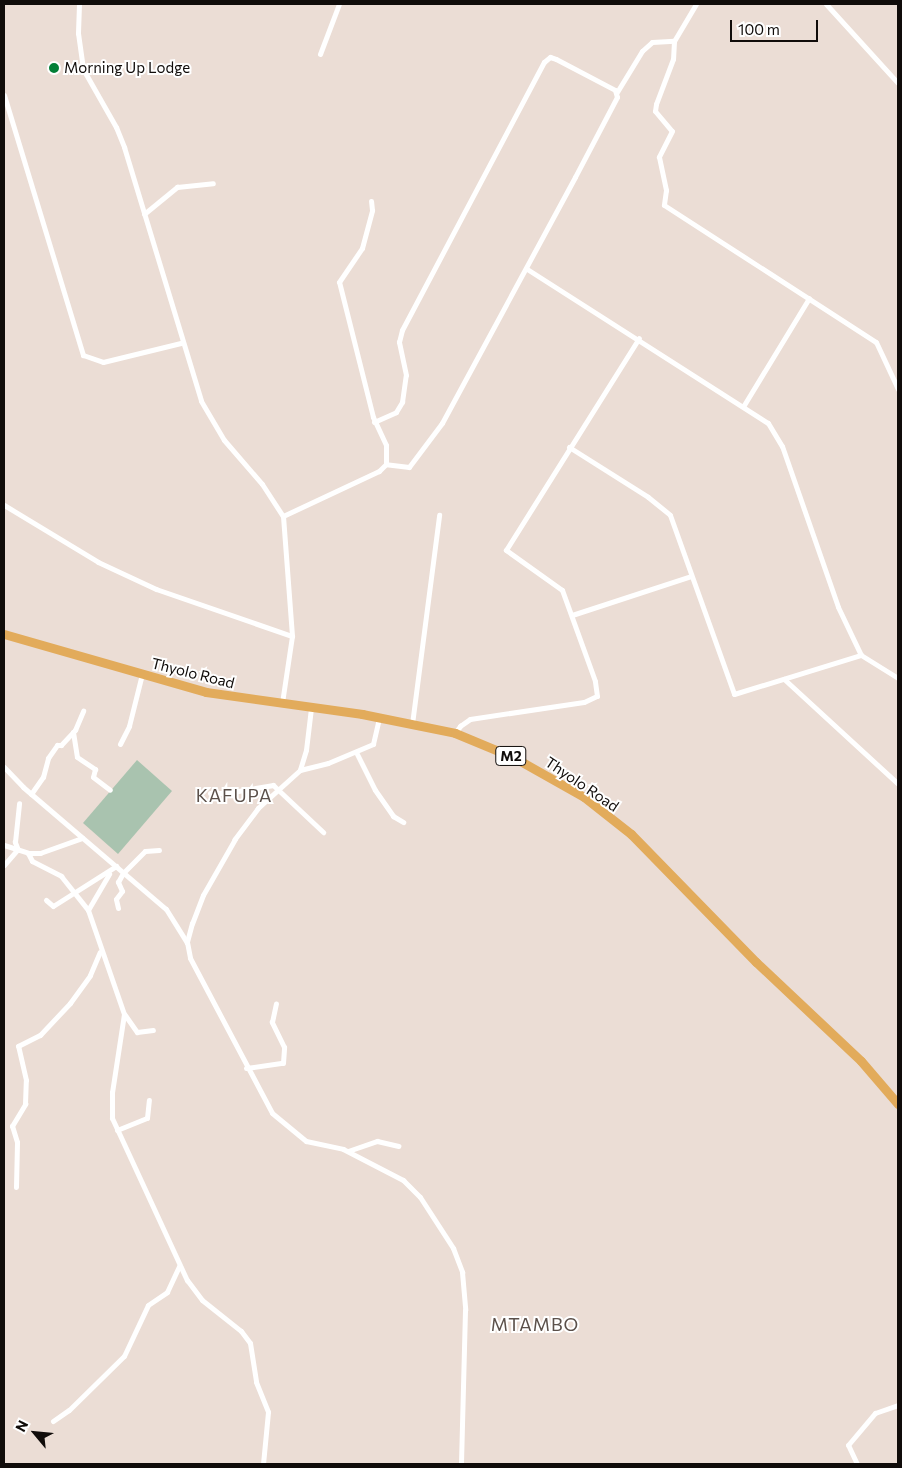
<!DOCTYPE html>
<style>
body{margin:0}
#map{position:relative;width:902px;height:1468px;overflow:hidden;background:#ebddd5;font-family:Commissioner,sans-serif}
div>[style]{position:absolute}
.green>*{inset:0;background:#a9c3af}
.minor>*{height:5px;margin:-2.5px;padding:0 2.5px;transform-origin:2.5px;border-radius:2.5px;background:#fff}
.trunk>*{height:9px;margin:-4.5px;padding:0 4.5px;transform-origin:4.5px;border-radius:4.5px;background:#e2ab5b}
.dots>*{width:14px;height:14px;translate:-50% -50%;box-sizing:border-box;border:2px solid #fff;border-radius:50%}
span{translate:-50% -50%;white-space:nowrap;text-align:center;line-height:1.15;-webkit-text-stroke:4px #fff;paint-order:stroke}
.shield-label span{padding:1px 4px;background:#fff;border:1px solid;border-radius:4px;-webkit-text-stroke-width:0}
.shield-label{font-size:14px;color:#100c0a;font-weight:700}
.poi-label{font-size:15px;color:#100c0a}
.left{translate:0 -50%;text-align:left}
.street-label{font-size:15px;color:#100c0a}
.quarter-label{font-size:18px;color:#5b504a;letter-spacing:1px}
.frame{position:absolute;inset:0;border:5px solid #100c0a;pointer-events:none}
.north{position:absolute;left:10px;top:1408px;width:50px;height:50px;-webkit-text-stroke:4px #fff;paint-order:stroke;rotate:298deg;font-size:14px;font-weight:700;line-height:20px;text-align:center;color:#100c0a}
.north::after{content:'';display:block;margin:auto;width:18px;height:22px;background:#100c0a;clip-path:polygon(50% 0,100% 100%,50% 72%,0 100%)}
.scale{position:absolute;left:730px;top:20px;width:88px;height:22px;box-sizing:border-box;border:2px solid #100c0a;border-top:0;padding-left:6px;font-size:15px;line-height:18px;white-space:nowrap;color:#100c0a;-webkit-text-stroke:4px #fff;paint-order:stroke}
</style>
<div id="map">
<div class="green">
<i style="clip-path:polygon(137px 760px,172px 791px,118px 854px,83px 823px)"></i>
</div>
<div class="minor">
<i style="left:79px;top:4px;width:29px;rotate:92deg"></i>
<i style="left:78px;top:33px;width:36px;rotate:82deg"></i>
<i style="left:83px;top:69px;width:67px;rotate:60.4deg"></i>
<i style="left:116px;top:127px;width:22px;rotate:68deg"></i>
<i style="left:124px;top:147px;width:265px;rotate:73.1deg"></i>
<i style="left:201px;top:401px;width:45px;rotate:59.5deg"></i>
<i style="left:224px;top:440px;width:58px;rotate:49.2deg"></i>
<i style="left:262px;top:484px;width:38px;rotate:57deg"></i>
<i style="left:283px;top:516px;width:120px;rotate:85.7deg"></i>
<i style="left:292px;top:636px;width:68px;rotate:98.5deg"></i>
<i style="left:696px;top:4px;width:43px;rotate:120.7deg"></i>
<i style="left:674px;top:41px;width:18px;rotate:93deg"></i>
<i style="left:673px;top:59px;width:48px;rotate:110.7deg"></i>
<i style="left:656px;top:104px;width:7px;rotate:98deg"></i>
<i style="left:655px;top:111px;width:26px;rotate:50deg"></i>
<i style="left:672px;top:131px;width:29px;rotate:117deg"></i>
<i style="left:659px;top:157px;width:34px;rotate:78deg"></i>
<i style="left:666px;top:190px;width:15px;rotate:98deg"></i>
<i style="left:664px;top:205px;width:252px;rotate:32.9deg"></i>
<i style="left:876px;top:342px;width:52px;rotate:64.9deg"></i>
<i style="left:826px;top:4px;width:107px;rotate:47.7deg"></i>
<i style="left:320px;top:54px;width:53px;rotate:-69.2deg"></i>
<i style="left:617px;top:92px;width:48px;rotate:-58.6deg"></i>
<i style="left:642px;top:51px;width:13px;rotate:-42deg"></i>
<i style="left:652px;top:42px;width:22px;rotate:-3deg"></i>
<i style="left:4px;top:95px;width:272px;rotate:73.1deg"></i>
<i style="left:83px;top:355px;width:21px;rotate:19deg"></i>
<i style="left:103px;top:362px;width:80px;rotate:-13.7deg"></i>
<i style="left:144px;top:214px;width:43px;rotate:-39.3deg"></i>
<i style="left:177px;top:187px;width:36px;rotate:-6deg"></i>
<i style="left:527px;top:269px;width:286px;rotate:32.6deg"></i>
<i style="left:768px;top:423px;width:27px;rotate:59deg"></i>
<i style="left:782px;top:446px;width:170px;rotate:70.8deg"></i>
<i style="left:838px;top:607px;width:53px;rotate:64.4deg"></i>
<i style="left:861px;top:655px;width:44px;rotate:31.9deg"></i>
<i style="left:744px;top:405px;width:125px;rotate:-58.7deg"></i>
<i style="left:374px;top:422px;width:24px;rotate:-24deg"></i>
<i style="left:396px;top:412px;width:12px;rotate:-59deg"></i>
<i style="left:402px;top:402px;width:27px;rotate:-82deg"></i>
<i style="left:406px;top:375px;width:34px;rotate:-102deg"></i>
<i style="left:399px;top:342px;width:12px;rotate:-76deg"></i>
<i style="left:402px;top:330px;width:303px;rotate:-62.1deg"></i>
<i style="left:544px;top:62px;width:8px;rotate:-40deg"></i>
<i style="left:550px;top:57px;width:6px;rotate:18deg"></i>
<i style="left:556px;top:59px;width:67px;rotate:27.7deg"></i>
<i style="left:615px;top:90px;width:7px;rotate:74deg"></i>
<i style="left:617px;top:97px;width:90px;rotate:117.7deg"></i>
<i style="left:575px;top:177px;width:280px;rotate:118.4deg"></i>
<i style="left:442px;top:423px;width:55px;rotate:126.9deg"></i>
<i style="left:409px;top:467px;width:23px;rotate:-173deg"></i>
<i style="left:569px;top:447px;width:93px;rotate:32.3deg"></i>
<i style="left:648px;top:497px;width:28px;rotate:39deg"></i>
<i style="left:670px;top:515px;width:190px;rotate:70.3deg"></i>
<i style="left:734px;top:694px;width:133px;rotate:-17.1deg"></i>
<i style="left:4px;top:505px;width:110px;rotate:31.2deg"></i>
<i style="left:98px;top:562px;width:64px;rotate:25deg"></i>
<i style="left:156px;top:589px;width:144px;rotate:19.1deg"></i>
<i style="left:283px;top:516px;width:106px;rotate:-25.1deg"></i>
<i style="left:379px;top:471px;width:10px;rotate:-45deg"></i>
<i style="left:386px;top:464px;width:19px;rotate:-90deg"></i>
<i style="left:386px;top:445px;width:31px;rotate:-115deg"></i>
<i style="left:373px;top:417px;width:139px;rotate:-104.1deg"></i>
<i style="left:339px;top:282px;width:41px;rotate:-55.9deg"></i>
<i style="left:362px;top:248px;width:39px;rotate:-75deg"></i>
<i style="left:372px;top:210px;width:9px;rotate:-96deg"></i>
<i style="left:572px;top:615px;width:125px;rotate:-18.1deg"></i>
<i style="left:784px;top:679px;width:155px;rotate:42.6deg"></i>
<i style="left:311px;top:708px;width:42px;rotate:96.8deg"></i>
<i style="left:306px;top:750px;width:21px;rotate:107deg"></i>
<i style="left:300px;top:770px;width:57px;rotate:137.9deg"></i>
<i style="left:258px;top:808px;width:39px;rotate:127deg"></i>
<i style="left:235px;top:839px;width:64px;rotate:119.7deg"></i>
<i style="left:203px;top:895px;width:30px;rotate:111deg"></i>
<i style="left:192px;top:923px;width:20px;rotate:105deg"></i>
<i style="left:187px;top:942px;width:16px;rotate:79deg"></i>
<i style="left:190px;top:958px;width:175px;rotate:62.1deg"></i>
<i style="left:272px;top:1113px;width:44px;rotate:39.5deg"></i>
<i style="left:306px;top:1141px;width:38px;rotate:12deg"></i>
<i style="left:343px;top:1149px;width:68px;rotate:27.3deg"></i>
<i style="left:403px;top:1180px;width:24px;rotate:45deg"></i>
<i style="left:420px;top:1197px;width:61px;rotate:57.1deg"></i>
<i style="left:453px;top:1248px;width:26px;rotate:69deg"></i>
<i style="left:462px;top:1272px;width:38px;rotate:85deg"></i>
<i style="left:465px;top:1310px;width:154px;rotate:91.5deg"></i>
<i style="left:412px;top:724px;width:211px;rotate:-82.6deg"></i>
<i style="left:73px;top:732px;width:25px;rotate:81deg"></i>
<i style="left:77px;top:757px;width:22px;rotate:34deg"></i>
<i style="left:95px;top:769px;width:8px;rotate:104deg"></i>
<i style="left:93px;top:777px;width:21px;rotate:37deg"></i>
<i style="left:455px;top:733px;width:9px;rotate:-54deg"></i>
<i style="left:460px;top:726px;width:12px;rotate:-35deg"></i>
<i style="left:470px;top:719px;width:115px;rotate:-8.5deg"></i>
<i style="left:584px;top:702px;width:14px;rotate:-25deg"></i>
<i style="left:597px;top:696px;width:15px;rotate:-98deg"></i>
<i style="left:595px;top:681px;width:97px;rotate:-109.9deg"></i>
<i style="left:562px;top:590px;width:69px;rotate:-144.5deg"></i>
<i style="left:506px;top:550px;width:250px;rotate:-57.9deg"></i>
<i style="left:120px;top:744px;width:20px;rotate:-63deg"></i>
<i style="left:129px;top:726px;width:54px;rotate:-76deg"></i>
<i style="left:356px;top:752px;width:42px;rotate:63.4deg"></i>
<i style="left:375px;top:790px;width:32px;rotate:55deg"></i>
<i style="left:393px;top:816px;width:12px;rotate:31deg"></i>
<i style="left:4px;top:767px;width:28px;rotate:46deg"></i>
<i style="left:23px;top:787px;width:188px;rotate:40.5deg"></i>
<i style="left:166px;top:909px;width:39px;rotate:58deg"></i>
<i style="left:300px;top:770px;width:29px;rotate:-14deg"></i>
<i style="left:328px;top:763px;width:49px;rotate:-22.9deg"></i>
<i style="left:373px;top:744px;width:27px;rotate:-77deg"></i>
<i style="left:210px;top:793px;width:17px"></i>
<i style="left:227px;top:793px;width:47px;rotate:-9.9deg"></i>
<i style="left:273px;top:785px;width:69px;rotate:43.2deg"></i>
<i style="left:31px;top:794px;width:21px;rotate:-55deg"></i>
<i style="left:43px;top:777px;width:20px;rotate:-75deg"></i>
<i style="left:48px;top:758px;width:16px;rotate:-55deg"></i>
<i style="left:57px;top:745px;width:4px"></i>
<i style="left:61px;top:745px;width:21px;rotate:-47deg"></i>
<i style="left:75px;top:730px;width:21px;rotate:-67deg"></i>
<i style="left:4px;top:845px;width:25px;rotate:18deg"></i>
<i style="left:28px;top:853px;width:12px"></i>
<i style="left:40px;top:853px;width:45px;rotate:-19.7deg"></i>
<i style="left:18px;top:850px;width:9px;rotate:-111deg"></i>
<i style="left:15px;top:842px;width:39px;rotate:-84deg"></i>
<i style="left:28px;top:853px;width:9px;rotate:63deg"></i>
<i style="left:32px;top:861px;width:33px;rotate:27deg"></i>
<i style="left:61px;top:876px;width:43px;rotate:51.5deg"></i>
<i style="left:88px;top:910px;width:110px;rotate:70.9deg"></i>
<i style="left:124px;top:1014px;width:79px;rotate:98.7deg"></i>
<i style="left:112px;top:1092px;width:26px;rotate:90deg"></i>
<i style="left:112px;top:1118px;width:179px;rotate:65.2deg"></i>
<i style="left:187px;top:1280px;width:25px;rotate:53deg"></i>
<i style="left:202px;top:1300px;width:50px;rotate:38.5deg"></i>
<i style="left:241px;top:1331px;width:15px;rotate:53deg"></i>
<i style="left:250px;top:1343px;width:39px;rotate:81deg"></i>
<i style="left:256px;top:1382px;width:32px;rotate:68deg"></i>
<i style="left:268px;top:1412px;width:52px;rotate:95.5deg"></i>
<i style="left:4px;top:865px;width:20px;rotate:-49deg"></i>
<i style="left:46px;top:900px;width:9px;rotate:41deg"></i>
<i style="left:53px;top:906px;width:75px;rotate:-32.4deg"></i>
<i style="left:118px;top:908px;width:9px;rotate:-103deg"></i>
<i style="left:116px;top:899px;width:10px;rotate:-53deg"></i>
<i style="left:122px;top:891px;width:10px;rotate:-114deg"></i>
<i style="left:118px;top:882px;width:10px;rotate:-61deg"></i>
<i style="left:123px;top:873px;width:31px;rotate:-45deg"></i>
<i style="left:145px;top:851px;width:14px;rotate:-4deg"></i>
<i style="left:88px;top:910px;width:42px;rotate:-59.7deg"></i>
<i style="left:125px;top:1015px;width:21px;rotate:55deg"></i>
<i style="left:137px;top:1032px;width:16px;rotate:-7deg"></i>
<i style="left:246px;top:1068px;width:37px;rotate:-8deg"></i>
<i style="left:283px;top:1063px;width:16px;rotate:-86deg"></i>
<i style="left:284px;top:1047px;width:28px;rotate:-116deg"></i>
<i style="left:272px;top:1022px;width:19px;rotate:-78deg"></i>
<i style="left:117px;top:1130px;width:32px;rotate:-22deg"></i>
<i style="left:147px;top:1118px;width:18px;rotate:-84deg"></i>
<i style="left:348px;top:1151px;width:31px;rotate:-19deg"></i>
<i style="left:377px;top:1141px;width:22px;rotate:13deg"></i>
<i style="left:16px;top:1187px;width:45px;rotate:-88.7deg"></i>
<i style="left:17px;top:1142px;width:17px;rotate:-107deg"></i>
<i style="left:12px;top:1126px;width:26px;rotate:-59deg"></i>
<i style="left:25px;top:1104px;width:24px;rotate:-88deg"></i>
<i style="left:26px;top:1080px;width:35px;rotate:-103deg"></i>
<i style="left:18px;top:1046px;width:25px;rotate:-27deg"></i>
<i style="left:40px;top:1035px;width:44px;rotate:-46.8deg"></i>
<i style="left:70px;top:1003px;width:34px;rotate:-54deg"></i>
<i style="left:90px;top:975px;width:25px;rotate:-67deg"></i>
<i style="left:53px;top:1421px;width:19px;rotate:-35deg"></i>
<i style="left:69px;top:1410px;width:77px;rotate:-44.5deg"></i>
<i style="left:124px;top:1356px;width:56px;rotate:-64.8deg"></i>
<i style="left:148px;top:1305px;width:23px;rotate:-34deg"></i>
<i style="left:167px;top:1292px;width:29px;rotate:-65deg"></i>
<i style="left:857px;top:1464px;width:21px;rotate:-115deg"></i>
<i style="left:848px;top:1445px;width:42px;rotate:-49.8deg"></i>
<i style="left:875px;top:1413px;width:24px;rotate:-19deg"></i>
</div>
<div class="trunk">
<i style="left:4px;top:634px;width:210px;rotate:16deg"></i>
<i style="left:206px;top:692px;width:158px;rotate:8deg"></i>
<i style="left:362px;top:714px;width:95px;rotate:11.5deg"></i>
<i style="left:455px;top:733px;width:65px;rotate:22.6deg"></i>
<i style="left:515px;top:758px;width:79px;rotate:29.5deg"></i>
<i style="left:584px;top:797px;width:60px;rotate:38.2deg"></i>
<i style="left:631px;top:834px;width:179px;rotate:45.7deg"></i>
<i style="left:756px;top:962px;width:144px;rotate:43.3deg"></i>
<i style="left:861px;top:1061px;width:57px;rotate:49.3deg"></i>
</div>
<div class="dots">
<i style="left:54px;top:68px;background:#037f37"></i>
</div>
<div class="shield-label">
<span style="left:511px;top:756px">M2</span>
</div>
<div class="poi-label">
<span class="left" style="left:64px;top:68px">Morning Up Lodge</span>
</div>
<div class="street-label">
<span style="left:193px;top:673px;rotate:14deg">Thyolo Road</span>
<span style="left:582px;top:784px;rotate:34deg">Thyolo Road</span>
</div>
<div class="quarter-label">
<span style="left:234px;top:795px">KAFUPA</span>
<span style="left:535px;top:1324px">MTAMBO</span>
</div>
<div class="frame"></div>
<div class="north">N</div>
<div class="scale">100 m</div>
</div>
